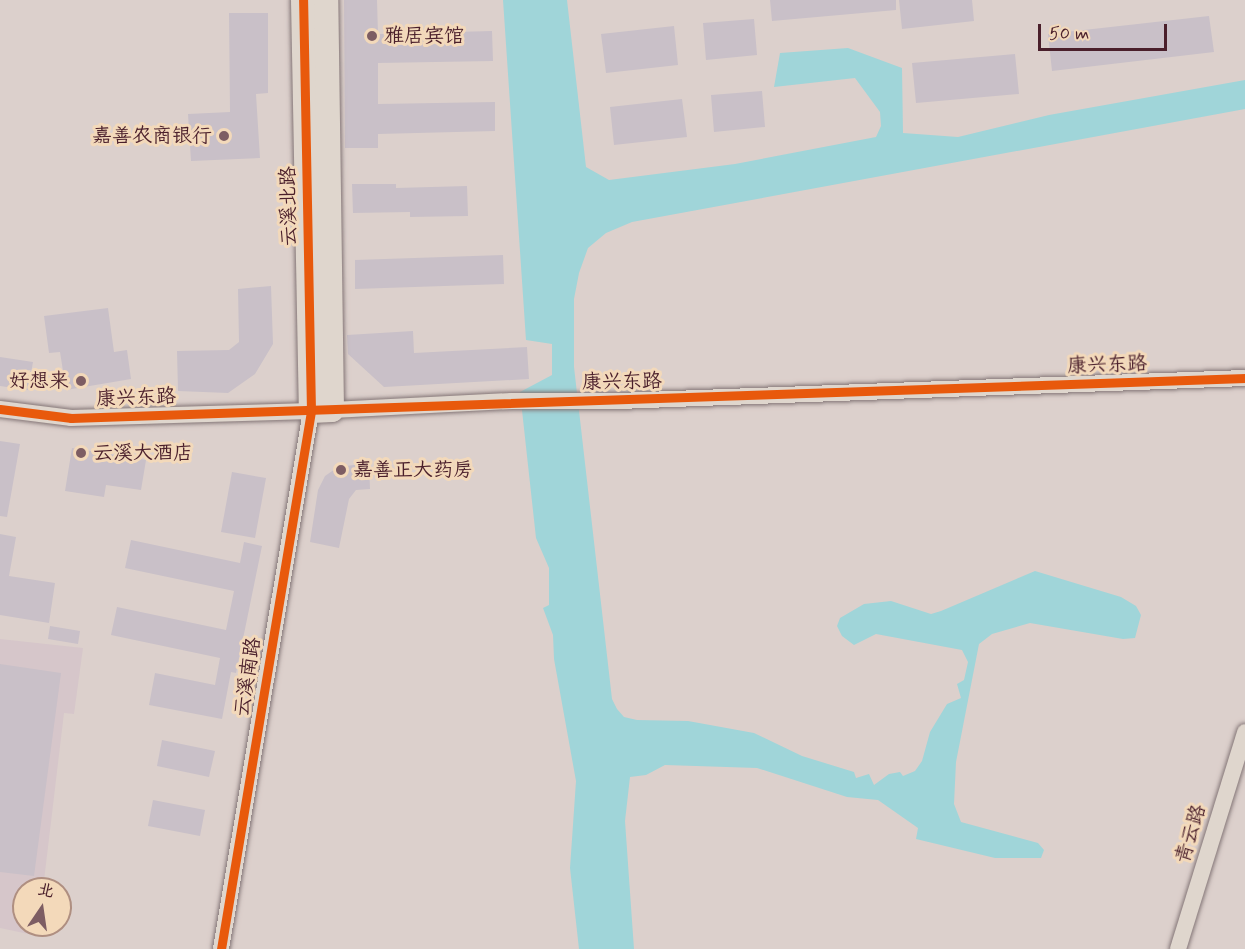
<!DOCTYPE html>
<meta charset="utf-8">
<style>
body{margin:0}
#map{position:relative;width:1245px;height:949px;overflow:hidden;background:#dcd0cc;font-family:Mynerve,"LXGW WenKai TC",sans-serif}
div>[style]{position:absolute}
.built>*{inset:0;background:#d6c6ca}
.water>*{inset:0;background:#a0d5d9}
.building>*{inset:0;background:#c9c0c8}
.roads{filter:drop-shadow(0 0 2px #847677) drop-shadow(0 0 2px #847677)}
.street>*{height:16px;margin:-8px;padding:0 8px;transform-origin:8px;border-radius:8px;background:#dfd6cd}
.secondary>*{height:24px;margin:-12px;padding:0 12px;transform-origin:12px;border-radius:12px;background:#dfd6cd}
.cycleway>*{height:9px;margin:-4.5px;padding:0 4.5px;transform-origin:4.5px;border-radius:4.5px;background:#e8590c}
.dots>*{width:16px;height:16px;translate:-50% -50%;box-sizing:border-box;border:3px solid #f3d9ba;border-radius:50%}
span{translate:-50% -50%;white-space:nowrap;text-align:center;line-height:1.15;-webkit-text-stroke:6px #f3d9ba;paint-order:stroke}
.poi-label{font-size:20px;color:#4a1f2b}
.left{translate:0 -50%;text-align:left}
.right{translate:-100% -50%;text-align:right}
.street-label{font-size:20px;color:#4a1f2b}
.north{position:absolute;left:12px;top:877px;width:60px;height:60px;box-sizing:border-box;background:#f3d9ba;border:2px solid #af8f81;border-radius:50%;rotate:13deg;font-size:16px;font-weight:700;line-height:24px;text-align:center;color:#4a1f2b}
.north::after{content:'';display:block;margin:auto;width:21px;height:27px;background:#7d5d63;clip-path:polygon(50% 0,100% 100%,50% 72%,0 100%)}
.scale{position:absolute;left:1038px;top:24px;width:129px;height:27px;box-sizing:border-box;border:3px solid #4a1f2b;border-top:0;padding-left:8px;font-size:18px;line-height:21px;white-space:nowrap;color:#4a1f2b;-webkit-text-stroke:4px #f3d9ba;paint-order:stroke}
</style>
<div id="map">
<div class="built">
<i style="clip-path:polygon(0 639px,83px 648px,74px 714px,64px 713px,43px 889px,24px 889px,24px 925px,39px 925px,38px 936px,0 928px)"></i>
</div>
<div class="water">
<i style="clip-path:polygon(503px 0,567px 0,586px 167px,609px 180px,735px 164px,876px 137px,881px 126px,880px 112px,855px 78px,774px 87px,780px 53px,848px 48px,902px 68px,903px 133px,958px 137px,1049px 115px,1245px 80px,1245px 109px,632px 222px,606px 233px,588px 248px,579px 273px,574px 299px,574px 367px,612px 699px,617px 709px,624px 717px,637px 720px,688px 721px,754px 733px,802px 756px,854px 772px,856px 778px,869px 774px,874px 785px,889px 774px,900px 772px,903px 776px,915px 771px,922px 761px,930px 732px,947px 704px,961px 698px,957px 684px,964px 680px,968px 662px,962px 650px,876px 634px,854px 645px,842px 636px,837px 626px,840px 618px,864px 604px,891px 601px,931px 614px,941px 611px,1035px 571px,1121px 597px,1136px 606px,1141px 615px,1135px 638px,1123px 639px,1030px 623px,992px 634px,979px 644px,956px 762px,954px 804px,961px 822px,1038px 843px,1044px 850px,1041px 858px,995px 858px,916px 839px,918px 828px,878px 800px,847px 797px,757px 768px,665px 765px,646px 775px,630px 777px,625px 821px,634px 949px,579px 949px,570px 868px,576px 781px,554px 659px,553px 635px,543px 608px,549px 605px,549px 568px,536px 538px,520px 392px,552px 375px,552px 344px,526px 340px)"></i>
</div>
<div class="building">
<i style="clip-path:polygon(344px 0,377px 0,378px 34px,492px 31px,493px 61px,378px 63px,378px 104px,495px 102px,495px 131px,378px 134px,378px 148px,345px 148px)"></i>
<i style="clip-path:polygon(770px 0,896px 0,896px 10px,772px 21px)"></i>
<i style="clip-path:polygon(899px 0,972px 0,974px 21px,902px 29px)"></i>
<i style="clip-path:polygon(229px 13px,268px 13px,268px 93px,256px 94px,260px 158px,191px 161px,188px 114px,230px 112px)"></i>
<i style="clip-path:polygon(1209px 16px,1214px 52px,1052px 71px,1048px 34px)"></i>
<i style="clip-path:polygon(754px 19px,757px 55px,706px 60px,703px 23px)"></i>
<i style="clip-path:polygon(674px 26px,678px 65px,606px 73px,601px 34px)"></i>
<i style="clip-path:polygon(1015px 54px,1019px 94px,916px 103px,912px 63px)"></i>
<i style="clip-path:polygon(762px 91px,765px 127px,714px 132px,711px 95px)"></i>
<i style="clip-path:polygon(682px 99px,687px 137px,614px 145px,610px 107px)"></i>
<i style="clip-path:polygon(352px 184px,396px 184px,396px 188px,467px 186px,468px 216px,410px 217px,410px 212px,353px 213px)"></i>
<i style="clip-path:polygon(503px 255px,504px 284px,355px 289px,355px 260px)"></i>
<i style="clip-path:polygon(271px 286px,273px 344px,255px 374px,228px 393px,178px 391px,177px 351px,229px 350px,239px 342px,238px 289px)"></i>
<i style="clip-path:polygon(108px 308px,114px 352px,127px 350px,131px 379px,66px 390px,60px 352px,49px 353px,44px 316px)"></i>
<i style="clip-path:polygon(413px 331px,414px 353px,527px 347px,529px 379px,384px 387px,348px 354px,347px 335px)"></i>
<i style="clip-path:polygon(0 357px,33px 362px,28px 390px,0 386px)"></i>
<i style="clip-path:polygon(0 441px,20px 444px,7px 517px,0 516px)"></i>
<i style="clip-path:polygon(72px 448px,146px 460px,141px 490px,106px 485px,104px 497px,65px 491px)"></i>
<i style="clip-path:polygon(369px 463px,370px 489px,356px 490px,349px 499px,339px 548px,310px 542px,318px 490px,325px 476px,338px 467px)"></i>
<i style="clip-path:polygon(232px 472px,266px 478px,255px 538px,221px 532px)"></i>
<i style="clip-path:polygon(0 534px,16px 537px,9px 576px,55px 583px,49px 623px,0 615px)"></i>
<i style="clip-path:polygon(131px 540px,240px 563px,244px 542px,262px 546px,236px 673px,231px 672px,222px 719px,149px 705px,155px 673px,215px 685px,220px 658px,111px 635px,117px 607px,226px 630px,234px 591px,125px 568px)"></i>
<i style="clip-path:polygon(50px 626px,80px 631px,78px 644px,48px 639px)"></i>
<i style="clip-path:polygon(0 664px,61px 673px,34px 876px,0 872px)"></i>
<i style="clip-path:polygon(162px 740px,215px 751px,209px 777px,157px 766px)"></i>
<i style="clip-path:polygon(153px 800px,205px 810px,200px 836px,148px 826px)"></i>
</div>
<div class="roads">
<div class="street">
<i style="left:0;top:409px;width:72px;rotate:7.2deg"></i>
<i style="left:71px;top:418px;width:240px;rotate:-1.7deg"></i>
<i style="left:311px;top:411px;width:545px;rotate:99.5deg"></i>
<i style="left:332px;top:410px;width:180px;rotate:-2.9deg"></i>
<i style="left:512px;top:401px;width:106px"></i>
<i style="left:618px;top:401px;width:627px;rotate:-2.1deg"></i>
<i style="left:1178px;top:949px;width:227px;rotate:-72.8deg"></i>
</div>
<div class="secondary">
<i style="left:303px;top:0;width:411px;rotate:88.9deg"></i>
<i style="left:311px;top:411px;width:21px;rotate:-3deg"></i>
<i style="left:332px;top:410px;width:410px;rotate:-90.8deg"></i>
</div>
</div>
<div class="cycleway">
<i style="left:0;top:409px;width:72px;rotate:7.2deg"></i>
<i style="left:71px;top:418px;width:1175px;rotate:-1.95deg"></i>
<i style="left:221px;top:949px;width:545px;rotate:-80.5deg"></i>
<i style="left:311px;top:411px;width:411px;rotate:-91.1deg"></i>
</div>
<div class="dots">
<i style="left:372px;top:36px;background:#7d5d63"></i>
<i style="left:224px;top:136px;background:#7d5d63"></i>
<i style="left:81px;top:381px;background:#7d5d63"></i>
<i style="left:81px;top:453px;background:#7d5d63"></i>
<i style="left:341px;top:470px;background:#7d5d63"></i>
</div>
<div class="poi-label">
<span class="left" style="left:384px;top:36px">雅居宾馆</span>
<span class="right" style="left:212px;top:136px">嘉善农商银行</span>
<span class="right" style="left:69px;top:381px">好想来</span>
<span class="left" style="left:93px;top:453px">云溪大酒店</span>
<span class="left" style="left:353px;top:470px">嘉善正大药房</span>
</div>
<div class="street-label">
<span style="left:289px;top:206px;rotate:-91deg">云溪北路</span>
<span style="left:1107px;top:365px;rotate:-2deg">康兴东路</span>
<span style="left:622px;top:382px;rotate:-1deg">康兴东路</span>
<span style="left:136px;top:398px;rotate:-2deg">康兴东路</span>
<span style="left:248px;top:677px;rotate:-81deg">云溪南路</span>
<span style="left:1191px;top:834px;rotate:-73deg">青云路</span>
</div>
<div class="north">北</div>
<div class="scale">50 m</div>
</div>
